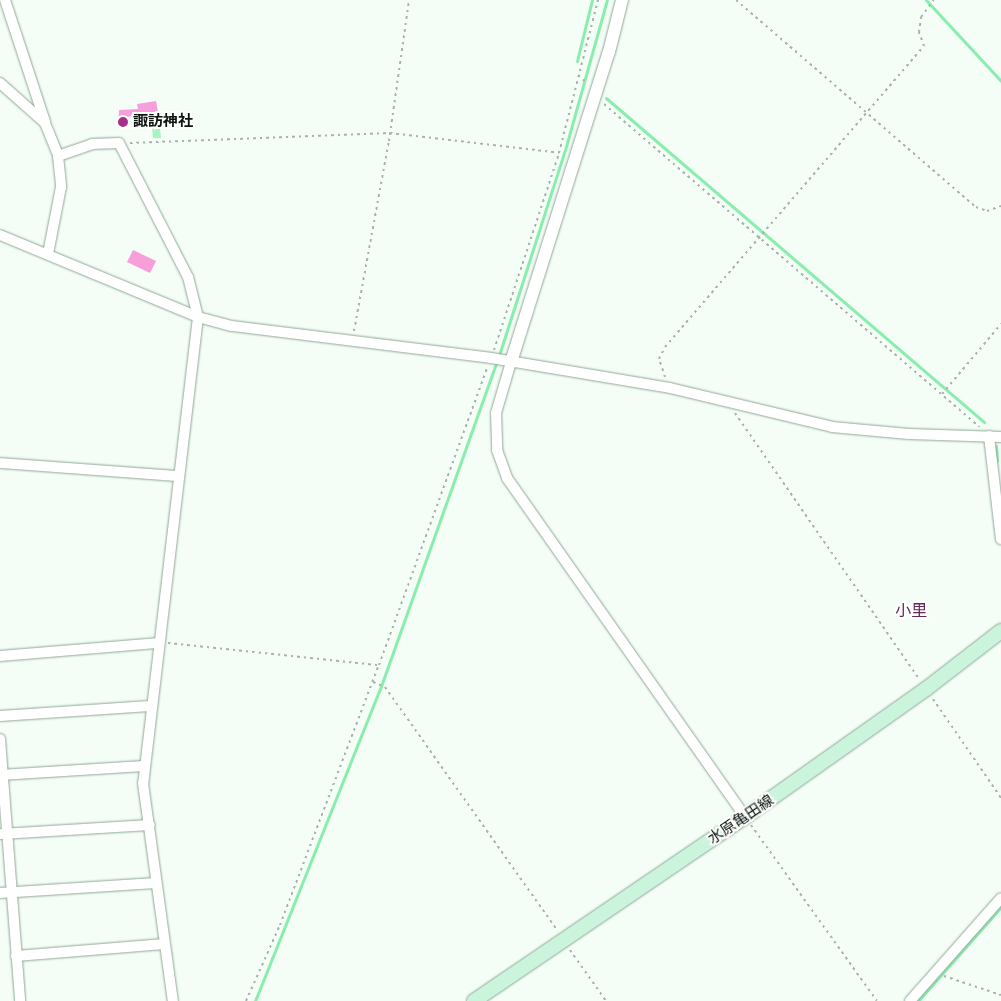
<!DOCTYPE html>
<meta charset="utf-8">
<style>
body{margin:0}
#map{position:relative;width:1001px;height:1001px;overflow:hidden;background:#f4fef7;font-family:"Work Sans","Noto Sans JP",sans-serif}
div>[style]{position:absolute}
.green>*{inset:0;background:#a8f4c2}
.stream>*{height:3px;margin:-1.5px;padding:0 1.5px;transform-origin:1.5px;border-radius:1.5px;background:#89edae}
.building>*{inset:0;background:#f89edb}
.path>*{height:2px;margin-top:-1px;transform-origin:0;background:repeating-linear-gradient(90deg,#a9b3ac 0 2.5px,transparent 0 6.5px)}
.roads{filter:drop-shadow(0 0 1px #8fa897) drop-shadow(0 0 1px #8fa897)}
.minor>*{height:10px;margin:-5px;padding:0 5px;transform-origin:5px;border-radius:5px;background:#fff}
.tertiary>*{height:12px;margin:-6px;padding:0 6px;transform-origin:6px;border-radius:6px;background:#fff}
.secondary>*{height:14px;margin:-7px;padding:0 7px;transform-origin:7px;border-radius:7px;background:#caf4dc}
.dots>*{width:14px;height:14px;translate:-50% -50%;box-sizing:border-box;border:2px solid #fff;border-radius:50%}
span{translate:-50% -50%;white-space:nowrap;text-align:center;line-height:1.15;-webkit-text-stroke:4px #fff;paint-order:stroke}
.poi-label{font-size:15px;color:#0b140e;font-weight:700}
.left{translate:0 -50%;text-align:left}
.street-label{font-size:15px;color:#0b140e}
.neighbourhood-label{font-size:16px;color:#632953}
</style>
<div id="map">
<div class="green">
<i style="clip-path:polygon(159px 116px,161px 138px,153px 138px,151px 117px)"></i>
</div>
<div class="stream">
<i style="left:926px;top:0;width:110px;rotate:47.2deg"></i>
<i style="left:577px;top:61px;width:63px;rotate:-76.2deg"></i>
<i style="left:606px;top:98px;width:498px;rotate:40.6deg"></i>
<i style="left:996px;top:446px;width:15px;rotate:86deg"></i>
<i style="left:255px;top:1001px;width:336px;rotate:-68.2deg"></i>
<i style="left:380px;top:689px;width:361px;rotate:-70.4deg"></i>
<i style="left:501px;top:349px;width:216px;rotate:-72.2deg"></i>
<i style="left:567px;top:143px;width:148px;rotate:-74.4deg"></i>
<i style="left:918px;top:1001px;width:125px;rotate:-48.6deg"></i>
</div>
<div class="building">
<i style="clip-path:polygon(156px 101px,158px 112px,127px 117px,128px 126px,118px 127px,119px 110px,138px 109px,137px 104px)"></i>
<i style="clip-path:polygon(133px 250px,156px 261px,150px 273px,127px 262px)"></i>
</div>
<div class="path">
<i style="left:736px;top:0;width:317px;rotate:40.8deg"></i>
<i style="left:976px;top:207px;width:12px;rotate:20deg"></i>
<i style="left:987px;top:211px;width:15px;rotate:-20deg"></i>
<i style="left:578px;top:75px;width:12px;rotate:42deg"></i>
<i style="left:604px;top:104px;width:495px;rotate:40.7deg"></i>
<i style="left:130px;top:143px;width:260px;rotate:-2.2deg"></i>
<i style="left:390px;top:133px;width:170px;rotate:6.7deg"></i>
<i style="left:354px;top:331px;width:193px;rotate:-79.6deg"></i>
<i style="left:389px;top:141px;width:142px;rotate:-81.9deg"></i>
<i style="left:494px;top:350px;width:207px;rotate:-71.7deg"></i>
<i style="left:559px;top:153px;width:158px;rotate:-75.7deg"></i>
<i style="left:665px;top:377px;width:19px;rotate:-108deg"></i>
<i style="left:659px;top:359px;width:13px;rotate:-63deg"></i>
<i style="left:665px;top:347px;width:397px;rotate:-49.3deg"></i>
<i style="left:924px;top:46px;width:15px;rotate:-110deg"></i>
<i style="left:919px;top:32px;width:15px;rotate:-82deg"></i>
<i style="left:921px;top:17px;width:21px;rotate:-53deg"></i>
<i style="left:942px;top:394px;width:92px;rotate:-49.9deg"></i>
<i style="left:735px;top:413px;width:325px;rotate:55.3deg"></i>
<i style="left:168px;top:643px;width:212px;rotate:6deg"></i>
<i style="left:373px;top:682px;width:13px;rotate:23deg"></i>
<i style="left:385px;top:687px;width:299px;rotate:54.7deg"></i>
<i style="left:933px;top:699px;width:120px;rotate:55.5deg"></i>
<i style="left:751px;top:825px;width:216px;rotate:54.4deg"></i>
<i style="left:570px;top:950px;width:62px;rotate:54.8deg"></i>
<i style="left:944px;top:976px;width:60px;rotate:18.4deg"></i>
<i style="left:246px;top:1001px;width:83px;rotate:-65.9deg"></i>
<i style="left:280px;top:925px;width:278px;rotate:-69.2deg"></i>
<i style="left:379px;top:665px;width:316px;rotate:-70deg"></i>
</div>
<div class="roads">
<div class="minor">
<i style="left:5px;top:0;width:128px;rotate:71.8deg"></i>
<i style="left:0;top:83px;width:60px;rotate:41.6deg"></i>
<i style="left:45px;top:123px;width:35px;rotate:68deg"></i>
<i style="left:58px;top:156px;width:31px;rotate:84deg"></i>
<i style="left:61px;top:187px;width:68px;rotate:101deg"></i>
<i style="left:58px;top:156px;width:36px;rotate:-19deg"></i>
<i style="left:92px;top:144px;width:27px;rotate:-2deg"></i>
<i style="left:119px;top:143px;width:151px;rotate:62.8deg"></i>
<i style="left:188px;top:277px;width:41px;rotate:76deg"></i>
<i style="left:198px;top:317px;width:469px;rotate:96.7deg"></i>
<i style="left:143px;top:783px;width:220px;rotate:82.2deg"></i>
<i style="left:0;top:235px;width:214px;rotate:22.5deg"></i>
<i style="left:198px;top:317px;width:35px;rotate:15deg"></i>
<i style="left:232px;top:326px;width:261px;rotate:7deg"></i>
<i style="left:491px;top:358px;width:181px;rotate:9.5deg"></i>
<i style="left:670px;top:388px;width:167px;rotate:13.5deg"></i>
<i style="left:832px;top:427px;width:77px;rotate:5.2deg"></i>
<i style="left:909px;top:434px;width:92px;rotate:1.9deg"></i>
<i style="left:511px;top:362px;width:53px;rotate:106.4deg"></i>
<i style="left:496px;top:413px;width:37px;rotate:88deg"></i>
<i style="left:497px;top:450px;width:30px;rotate:70deg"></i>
<i style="left:507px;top:478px;width:414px;rotate:54.9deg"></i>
<i style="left:989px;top:436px;width:104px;rotate:83.4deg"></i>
<i style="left:0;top:463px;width:179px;rotate:4.2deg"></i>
<i style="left:0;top:656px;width:160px;rotate:-4.7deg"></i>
<i style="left:0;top:716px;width:150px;rotate:-3.8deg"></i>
<i style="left:0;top:739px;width:263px;rotate:85.6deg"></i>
<i style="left:0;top:775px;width:144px;rotate:-3.6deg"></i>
<i style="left:1px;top:834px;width:149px;rotate:-3.5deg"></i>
<i style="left:0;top:893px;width:156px;rotate:-3.7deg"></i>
<i style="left:16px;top:956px;width:149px;rotate:-4.6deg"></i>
<i style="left:910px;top:1001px;width:137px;rotate:-48.5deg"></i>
</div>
<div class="tertiary">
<i style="left:511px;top:362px;width:325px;rotate:-72.5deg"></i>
<i style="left:609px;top:52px;width:54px;rotate:-76deg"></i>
</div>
<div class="secondary">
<i style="left:474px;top:1001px;width:328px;rotate:-34.2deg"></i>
<i style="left:745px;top:817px;width:222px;rotate:-35.3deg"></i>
<i style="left:926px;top:689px;width:95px;rotate:-37.7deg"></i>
</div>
</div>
<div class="dots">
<i style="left:123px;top:122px;background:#a53088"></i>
</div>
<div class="poi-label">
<span class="left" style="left:133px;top:122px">諏訪神社</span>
</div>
<div class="street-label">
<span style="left:741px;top:820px;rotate:-34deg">水原亀田線</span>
</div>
<div class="neighbourhood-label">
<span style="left:911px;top:611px">小里</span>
</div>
</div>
